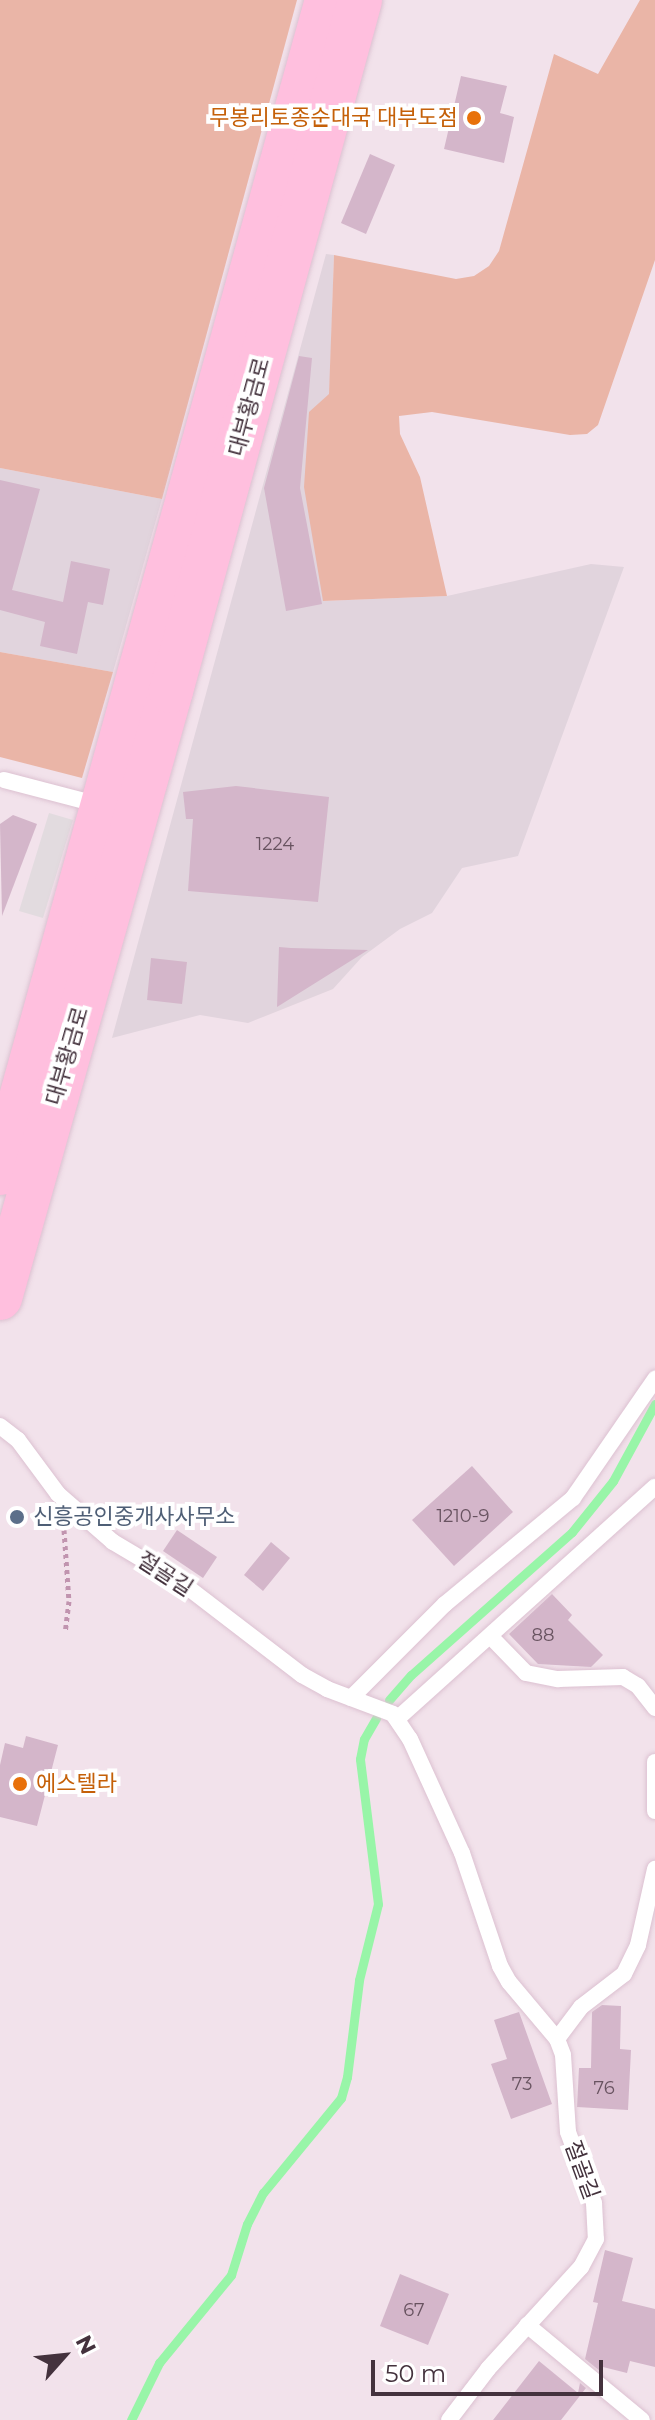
<!DOCTYPE html>
<meta charset="utf-8">
<style>
body{margin:0}
#map{position:relative;width:655px;height:2420px;overflow:hidden;background:#f2e2eb;font-family:Montserrat,"Noto Sans KR",sans-serif}
div>[style]{position:absolute}
.industrial>*{inset:0;background:#e1d4dd}
.green>*{inset:0;background:#eab5a7}
.parking>*{inset:0;background:#e2dbdf}
.stream>*{height:9px;margin:-4.5px;padding:0 4.5px;transform-origin:4.5px;border-radius:4.5px;background:#98f5a8}
.building>*{inset:0;background:#d4b6ca}
.path>*{height:5px;margin-top:-2.5px;transform-origin:0;background:repeating-linear-gradient(90deg,#c194af 0 4px,transparent 0 8px)}
.roads{filter:drop-shadow(0 0 2px #dcc1d1) drop-shadow(0 0 2px #dcc1d1)}
.service>*{height:16px;margin:-8px;padding:0 8px;transform-origin:8px;border-radius:8px;background:#fff}
.secondary>*{height:44px;margin:-22px;padding:0 22px;transform-origin:22px;border-radius:22px;background:#ffbfde}
.dots>*{width:22px;height:22px;translate:-50% -50%;box-sizing:border-box;border:4px solid #fff;border-radius:50%}
span{translate:-50% -50%;white-space:nowrap;text-align:center;line-height:1.15;-webkit-text-stroke:8px #fff;paint-order:stroke}
.number-label{font-size:18px;color:#685360}
.number-label span{-webkit-text-stroke-width:0}
.food-label{font-size:22px;color:#c56008}
.right{translate:-100% -50%;text-align:right}
.left{translate:0 -50%;text-align:left}
.street-label{font-size:22px;color:#44323d}
.service-label{font-size:22px;color:#4e5e75}
.north{position:absolute;left:24px;top:2316px;width:80px;height:80px;-webkit-text-stroke:6px #fff;paint-order:stroke;rotate:63deg;font-size:22px;font-weight:700;line-height:32px;text-align:center;color:#44323d}
.north::after{content:'';display:block;margin:auto;width:28px;height:36px;background:#44323d;clip-path:polygon(50% 0,100% 100%,50% 72%,0 100%)}
.scale{position:absolute;left:371px;top:2360px;width:232px;height:36px;box-sizing:border-box;border:4px solid #44323d;border-top:0;padding-left:10px;font-size:24px;line-height:28px;white-space:nowrap;color:#44323d;-webkit-text-stroke:6px #fff;paint-order:stroke}
</style>
<div id="map">
<div class="industrial">
<i style="clip-path:polygon(326px 254px,334px 255px,323px 601px,447px 596px,591px 564px,624px 567px,518px 856px,462px 868px,432px 913px,400px 929px,362px 957px,333px 989px,248px 1023px,200px 1015px,112px 1038px)"></i>
<i style="clip-path:polygon(0 468px,162px 499px,113px 672px,0 652px)"></i>
</div>
<div class="green">
<i style="clip-path:polygon(0 0,297px 0,162px 499px,0 468px)"></i>
<i style="clip-path:polygon(640px 0,655px 0,655px 260px,598px 425px,587px 434px,570px 435px,432px 412px,399px 416px,400px 434px,420px 477px,447px 596px,323px 601px,304px 487px,309px 412px,329px 394px,334px 255px,456px 279px,474px 276px,489px 266px,499px 251px,554px 54px,598px 74px)"></i>
<i style="clip-path:polygon(0 652px,113px 672px,82px 778px,0 757px)"></i>
</div>
<div class="parking">
<i style="clip-path:polygon(49px 813px,73px 820px,43px 918px,19px 911px)"></i>
</div>
<div class="stream">
<i style="left:389px;top:1700px;width:33px;rotate:-49deg"></i>
<i style="left:411px;top:1675px;width:215px;rotate:-41.6deg"></i>
<i style="left:572px;top:1532px;width:65px;rotate:-51.2deg"></i>
<i style="left:613px;top:1481px;width:88px;rotate:-61.4deg"></i>
<i style="left:131px;top:2420px;width:64px;rotate:-63.8deg"></i>
<i style="left:159px;top:2363px;width:114px;rotate:-50.7deg"></i>
<i style="left:231px;top:2275px;width:53px;rotate:-72.6deg"></i>
<i style="left:247px;top:2224px;width:35px;rotate:-63deg"></i>
<i style="left:263px;top:2193px;width:123px;rotate:-50.6deg"></i>
<i style="left:341px;top:2098px;width:22px;rotate:-74deg"></i>
<i style="left:347px;top:2077px;width:98px;rotate:-82.9deg"></i>
<i style="left:359px;top:1980px;width:78px;rotate:-76deg"></i>
<i style="left:378px;top:1904px;width:146px;rotate:-97.1deg"></i>
<i style="left:360px;top:1759px;width:20px;rotate:-79deg"></i>
<i style="left:364px;top:1739px;width:24px;rotate:-60deg"></i>
</div>
<div class="building">
<i style="clip-path:polygon(461px 76px,507px 86px,500px 113px,514px 117px,504px 163px,444px 149px)"></i>
<i style="clip-path:polygon(370px 154px,395px 165px,366px 234px,341px 223px)"></i>
<i style="clip-path:polygon(299px 356px,312px 358px,300px 488px,322px 604px,286px 611px,264px 488px)"></i>
<i style="clip-path:polygon(0 480px,40px 489px,12px 590px,63px 602px,71px 561px,110px 569px,103px 605px,88px 602px,77px 654px,40px 646px,45px 622px,0 610px)"></i>
<i style="clip-path:polygon(236px 786px,329px 797px,318px 902px,188px 891px,193px 819px,186px 819px,183px 792px)"></i>
<i style="clip-path:polygon(13px 815px,37px 824px,2px 916px,0 824px)"></i>
<i style="clip-path:polygon(279px 947px,291px 948px,368px 950px,277px 1007px)"></i>
<i style="clip-path:polygon(151px 958px,187px 962px,182px 1004px,147px 1000px)"></i>
<i style="clip-path:polygon(472px 1466px,513px 1512px,454px 1566px,412px 1520px)"></i>
<i style="clip-path:polygon(177px 1530px,217px 1557px,203px 1578px,163px 1551px)"></i>
<i style="clip-path:polygon(271px 1542px,290px 1558px,263px 1591px,244px 1575px)"></i>
<i style="clip-path:polygon(552px 1594px,572px 1615px,568px 1620px,603px 1655px,591px 1667px,538px 1664px,509px 1634px)"></i>
<i style="clip-path:polygon(26px 1736px,58px 1745px,37px 1826px,0 1817px,0 1765px,5px 1743px,23px 1748px)"></i>
<i style="clip-path:polygon(602px 2005px,621px 2006px,620px 2049px,631px 2050px,628px 2110px,577px 2107px,579px 2068px,591px 2068px,592px 2012px)"></i>
<i style="clip-path:polygon(519px 2012px,552px 2104px,511px 2119px,491px 2064px,507px 2059px,494px 2020px)"></i>
<i style="clip-path:polygon(605px 2250px,633px 2258px,622px 2301px,655px 2309px,655px 2367px,630px 2361px,627px 2373px,603px 2367px,600px 2371px,585px 2359px,598px 2303px,593px 2302px)"></i>
<i style="clip-path:polygon(400px 2274px,449px 2294px,428px 2345px,380px 2326px)"></i>
<i style="clip-path:polygon(539px 2361px,578px 2393px,580px 2383px,586px 2388px,561px 2420px,493px 2420px)"></i>
</div>
<div class="path">
<i style="left:64px;top:1530px;width:71px;rotate:86deg"></i>
<i style="left:69px;top:1601px;width:31px;rotate:97deg"></i>
</div>
<div class="roads">
<div class="service">
<i style="left:4px;top:780px;width:99px;rotate:14.6deg"></i>
<i style="left:0;top:1426px;width:23px;rotate:38deg"></i>
<i style="left:18px;top:1440px;width:67px;rotate:53.5deg"></i>
<i style="left:58px;top:1494px;width:73px;rotate:41.1deg"></i>
<i style="left:113px;top:1542px;width:80px;rotate:30.7deg"></i>
<i style="left:182px;top:1583px;width:151px;rotate:37.5deg"></i>
<i style="left:302px;top:1675px;width:29px;rotate:29deg"></i>
<i style="left:327px;top:1689px;width:71px;rotate:20.7deg"></i>
<i style="left:393px;top:1714px;width:30px;rotate:56deg"></i>
<i style="left:410px;top:1739px;width:125px;rotate:65.5deg"></i>
<i style="left:462px;top:1853px;width:119px;rotate:71.4deg"></i>
<i style="left:500px;top:1966px;width:18px;rotate:61deg"></i>
<i style="left:509px;top:1982px;width:75px;rotate:49.9deg"></i>
<i style="left:557px;top:2039px;width:17px;rotate:69deg"></i>
<i style="left:563px;top:2055px;width:77px;rotate:86.3deg"></i>
<i style="left:568px;top:2132px;width:76px;rotate:69.9deg"></i>
<i style="left:594px;top:2203px;width:36px;rotate:87deg"></i>
<i style="left:596px;top:2239px;width:32px;rotate:118deg"></i>
<i style="left:581px;top:2267px;width:138px;rotate:132.4deg"></i>
<i style="left:488px;top:2369px;width:64px;rotate:127.4deg"></i>
<i style="left:491px;top:1637px;width:50px;rotate:45.8deg"></i>
<i style="left:526px;top:1673px;width:33px;rotate:11deg"></i>
<i style="left:558px;top:1679px;width:65px;rotate:-1.8deg"></i>
<i style="left:623px;top:1677px;width:17px;rotate:31deg"></i>
<i style="left:638px;top:1686px;width:28px;rotate:52deg"></i>
<i style="left:351px;top:1698px;width:133px;rotate:-45deg"></i>
<i style="left:445px;top:1604px;width:166px;rotate:-39.6deg"></i>
<i style="left:573px;top:1498px;width:145px;rotate:-55.4deg"></i>
<i style="left:397px;top:1719px;width:347px;rotate:-42deg"></i>
<i style="left:655px;top:1762px;width:49px;rotate:90deg"></i>
<i style="left:557px;top:2039px;width:40px;rotate:-53deg"></i>
<i style="left:581px;top:2007px;width:54px;rotate:-37.5deg"></i>
<i style="left:624px;top:1974px;width:32px;rotate:-64deg"></i>
<i style="left:638px;top:1945px;width:78px;rotate:-77.4deg"></i>
<i style="left:527px;top:2325px;width:149px;rotate:39.6deg"></i>
</div>
<div class="secondary">
<i style="left:0;top:1173px;width:1218px;rotate:-74.42deg"></i>
<i style="left:0;top:1298px;width:631px;rotate:-74.27deg"></i>
<i style="left:171px;top:691px;width:716px;rotate:-74.7deg"></i>
</div>
</div>
<div class="dots">
<i style="left:474px;top:118px;background:#e8710a"></i>
<i style="left:17px;top:1517px;background:#5c6f8a"></i>
<i style="left:20px;top:1784px;background:#e8710a"></i>
</div>
<div class="number-label">
<span style="left:275px;top:844px">1224</span>
<span style="left:463px;top:1516px">1210-9</span>
<span style="left:543px;top:1635px">88</span>
<span style="left:522px;top:2084px">73</span>
<span style="left:604px;top:2088px">76</span>
<span style="left:414px;top:2310px">67</span>
</div>
<div class="food-label">
<span class="right" style="left:458px;top:118px">무봉리토종순대국 대부도점</span>
<span class="left" style="left:36px;top:1784px">에스텔라</span>
</div>
<div class="street-label">
<span style="left:249px;top:407px;rotate:-75deg">대부황금로</span>
<span style="left:67px;top:1056px;rotate:-74deg">대부황금로</span>
<span style="left:165px;top:1574px;rotate:33deg">절골길</span>
<span style="left:582px;top:2170px;rotate:70deg">절골길</span>
</div>
<div class="service-label">
<span class="left" style="left:33px;top:1517px">신흥공인중개사사무소</span>
</div>
<div class="north">N</div>
<div class="scale">50 m</div>
</div>
